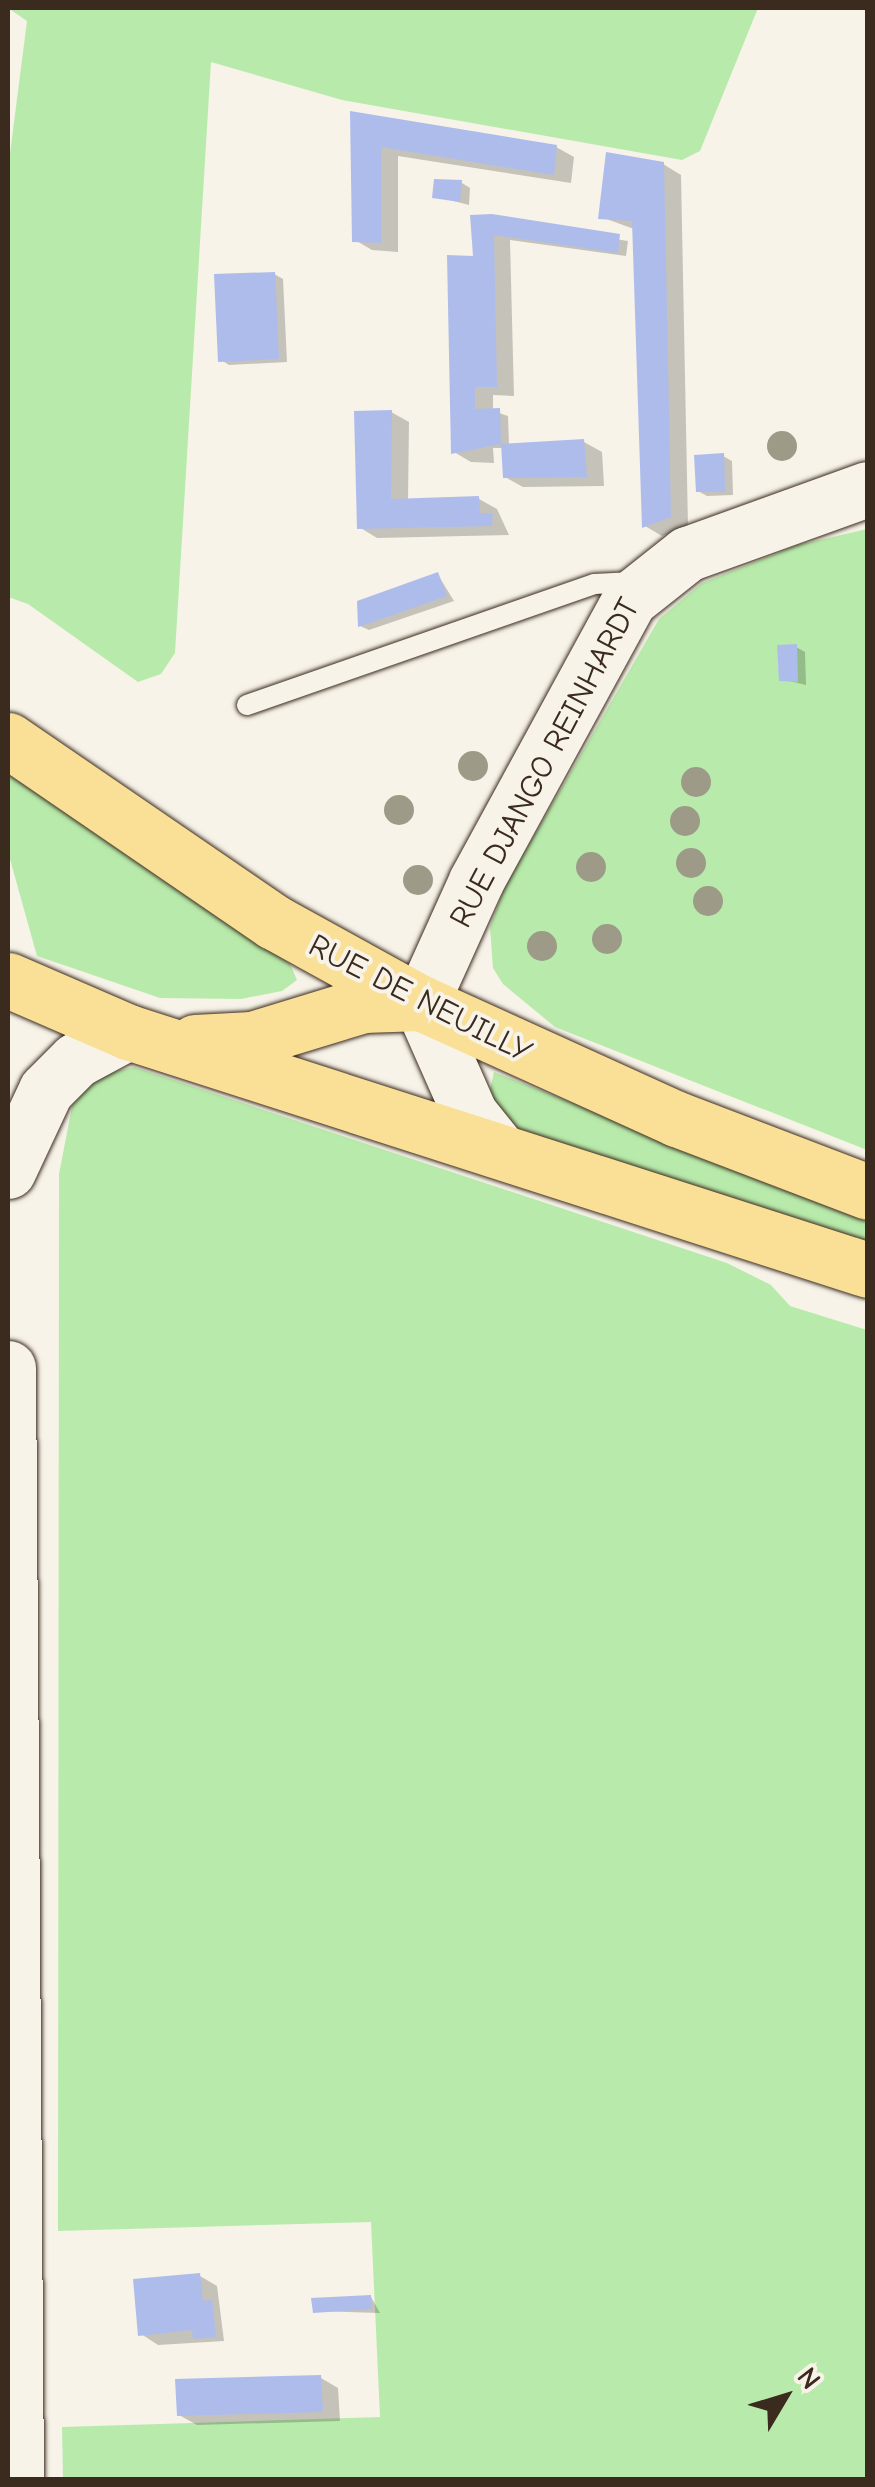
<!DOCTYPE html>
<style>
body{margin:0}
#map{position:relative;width:875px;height:2487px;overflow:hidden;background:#f7f3e8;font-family:"Comic Neue",sans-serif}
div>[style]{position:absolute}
.green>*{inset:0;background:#b8ebab}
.shadow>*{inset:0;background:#0003}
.building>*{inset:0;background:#aebcec}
.roads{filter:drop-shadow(0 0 2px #3b2a1e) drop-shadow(0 0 2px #3b2a1e)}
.lane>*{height:20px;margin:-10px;padding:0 10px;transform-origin:10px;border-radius:10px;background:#f7f3e8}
.secondary>*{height:55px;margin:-27.5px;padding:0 27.5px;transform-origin:27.5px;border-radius:27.5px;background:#f7f3e8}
.primary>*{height:55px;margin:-27.5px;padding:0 27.5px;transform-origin:27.5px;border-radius:27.5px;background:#fadf96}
.trees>*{width:30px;height:30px;margin:-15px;border-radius:50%;background:#9d9a88}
span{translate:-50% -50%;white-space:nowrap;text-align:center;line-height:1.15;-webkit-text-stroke:8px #f7f3e8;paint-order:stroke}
.street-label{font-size:32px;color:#3b2a1e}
.frame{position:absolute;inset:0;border:10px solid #3b2a1e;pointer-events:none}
.north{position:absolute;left:735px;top:2347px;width:100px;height:100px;-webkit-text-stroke:8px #f7f3e8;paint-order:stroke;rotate:52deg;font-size:28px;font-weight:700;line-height:40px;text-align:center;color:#3b2a1e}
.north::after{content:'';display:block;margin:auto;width:35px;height:45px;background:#3b2a1e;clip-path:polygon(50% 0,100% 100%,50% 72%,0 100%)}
</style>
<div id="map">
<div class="green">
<i style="clip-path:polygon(8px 8px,758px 8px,700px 151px,682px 160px,342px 100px,211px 62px,175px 653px,161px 674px,138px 682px,28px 604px,8px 597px,8px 169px,27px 21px)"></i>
<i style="clip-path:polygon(867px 529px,867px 1150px,555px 1027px,503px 984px,493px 968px,490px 927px,505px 886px,659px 619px,702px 583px,798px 545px)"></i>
<i style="clip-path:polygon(8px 774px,290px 964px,297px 980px,282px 991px,241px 999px,160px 998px,37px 956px,8px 852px)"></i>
<i style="clip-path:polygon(134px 1067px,727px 1263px,771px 1285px,790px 1306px,867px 1330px,867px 2479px,63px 2479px,62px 2427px,380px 2417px,371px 2222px,58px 2231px,59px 1174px,74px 1096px,108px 1073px)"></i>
<i style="clip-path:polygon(494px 1072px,867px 1219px,867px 1241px,521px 1133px,489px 1094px)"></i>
</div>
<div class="shadow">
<i style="clip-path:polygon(352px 114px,556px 147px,574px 157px,571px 183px,398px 156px,398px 252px,372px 250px,355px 240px)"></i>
<i style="clip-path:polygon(663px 164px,681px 175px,688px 527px,662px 536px,645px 526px,634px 229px,601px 217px)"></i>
<i style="clip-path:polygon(462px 183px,470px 188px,469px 205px,434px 196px)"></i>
<i style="clip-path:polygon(473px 217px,628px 241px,626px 256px,510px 240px,514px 396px,493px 395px,493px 411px,508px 416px,509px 446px,584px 442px,602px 452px,604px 486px,523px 487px,505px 477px,504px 448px,493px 448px,494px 463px,471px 462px,454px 452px,476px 258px)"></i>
<i style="clip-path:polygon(274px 274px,283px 279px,287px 362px,229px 365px,221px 360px)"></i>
<i style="clip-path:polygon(391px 412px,409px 422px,408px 501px,479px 499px,497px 509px,509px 535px,377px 538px,359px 527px)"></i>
<i style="clip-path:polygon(723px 456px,732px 461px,733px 495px,707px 496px,698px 491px)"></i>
<i style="clip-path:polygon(438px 575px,454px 601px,369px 630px,360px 626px)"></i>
<i style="clip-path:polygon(796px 647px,805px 652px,806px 685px,781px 679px)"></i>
<i style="clip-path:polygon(200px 2276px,217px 2286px,224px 2341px,158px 2345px,141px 2334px)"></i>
<i style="clip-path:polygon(371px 2297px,380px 2313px,315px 2311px)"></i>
<i style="clip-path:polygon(321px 2378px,338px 2388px,340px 2421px,197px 2425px,179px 2415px)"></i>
</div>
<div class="building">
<i style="clip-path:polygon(350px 111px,557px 145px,554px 175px,381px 147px,381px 243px,352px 242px)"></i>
<i style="clip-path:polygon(606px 152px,664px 162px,671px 517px,642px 528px,632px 221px,598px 219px)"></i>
<i style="clip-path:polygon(434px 179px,462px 180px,460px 202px,432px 198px)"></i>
<i style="clip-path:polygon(492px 214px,620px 234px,618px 253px,494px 235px,497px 387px,475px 387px,475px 409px,500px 408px,501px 444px,451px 454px,447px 255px,473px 256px,470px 215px)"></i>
<i style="clip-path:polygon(275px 272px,279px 359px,218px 362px,214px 274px)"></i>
<i style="clip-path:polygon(392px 410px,391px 499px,479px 496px,480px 513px,493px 513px,492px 526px,357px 529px,354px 411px)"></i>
<i style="clip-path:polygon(584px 439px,587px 477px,503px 478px,501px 444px)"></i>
<i style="clip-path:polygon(724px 453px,725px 492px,696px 492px,694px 455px)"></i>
<i style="clip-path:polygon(438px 572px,447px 596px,358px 627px,357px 601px)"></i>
<i style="clip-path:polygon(797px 644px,798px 682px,779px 681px,777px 645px)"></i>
<i style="clip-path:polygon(200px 2273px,203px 2301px,212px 2300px,216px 2337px,193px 2339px,192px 2330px,138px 2336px,133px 2279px)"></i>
<i style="clip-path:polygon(371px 2295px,372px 2309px,313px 2313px,311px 2298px)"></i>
<i style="clip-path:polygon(321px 2375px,323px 2412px,177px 2416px,175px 2379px)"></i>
</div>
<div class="roads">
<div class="lane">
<i style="left:247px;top:705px;width:367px;rotate:-19.2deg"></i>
<i style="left:594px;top:584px;width:40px;rotate:-2.9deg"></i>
</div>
<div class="secondary">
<i style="left:495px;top:1145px;width:40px;rotate:-129deg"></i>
<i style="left:470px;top:1114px;width:121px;rotate:-113.8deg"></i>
<i style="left:421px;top:1003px;width:134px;rotate:-65.7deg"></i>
<i style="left:476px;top:881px;width:320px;rotate:-61.4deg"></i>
<i style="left:629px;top:600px;width:74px;rotate:-38.4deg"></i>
<i style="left:687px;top:554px;width:192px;rotate:-19.8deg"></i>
<i style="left:8px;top:1171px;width:89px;rotate:-64.9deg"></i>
<i style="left:46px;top:1090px;width:42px;rotate:-45deg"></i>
<i style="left:76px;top:1060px;width:59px;rotate:-28.3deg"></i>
<i style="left:8px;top:1368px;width:1112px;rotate:89.59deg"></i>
</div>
<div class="primary">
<i style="left:8px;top:740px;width:322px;rotate:34.4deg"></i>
<i style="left:274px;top:922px;width:168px;rotate:28.9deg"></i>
<i style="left:421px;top:1003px;width:281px;rotate:24.4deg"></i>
<i style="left:677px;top:1119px;width:204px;rotate:20.9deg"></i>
<i style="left:8px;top:980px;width:131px;rotate:23.4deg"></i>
<i style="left:128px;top:1032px;width:777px;rotate:17.83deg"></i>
<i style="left:195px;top:1042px;width:57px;rotate:-3deg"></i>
<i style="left:252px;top:1039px;width:116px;rotate:-17deg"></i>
<i style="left:363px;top:1005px;width:58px;rotate:-2deg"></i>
</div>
</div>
<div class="trees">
<i style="left:782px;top:446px"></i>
<i style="left:473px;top:766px"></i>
<i style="left:696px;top:782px"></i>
<i style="left:399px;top:810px"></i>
<i style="left:685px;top:821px"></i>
<i style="left:691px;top:863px"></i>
<i style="left:591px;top:867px"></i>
<i style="left:418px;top:880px"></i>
<i style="left:708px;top:901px"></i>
<i style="left:607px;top:939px"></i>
<i style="left:542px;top:946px"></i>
</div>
<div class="street-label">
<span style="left:545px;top:763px;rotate:-62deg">RUE DJANGO REINHARDT</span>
<span style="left:420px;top:999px;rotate:27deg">RUE DE NEUILLY</span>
</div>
<div class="frame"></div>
<div class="north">N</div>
</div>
